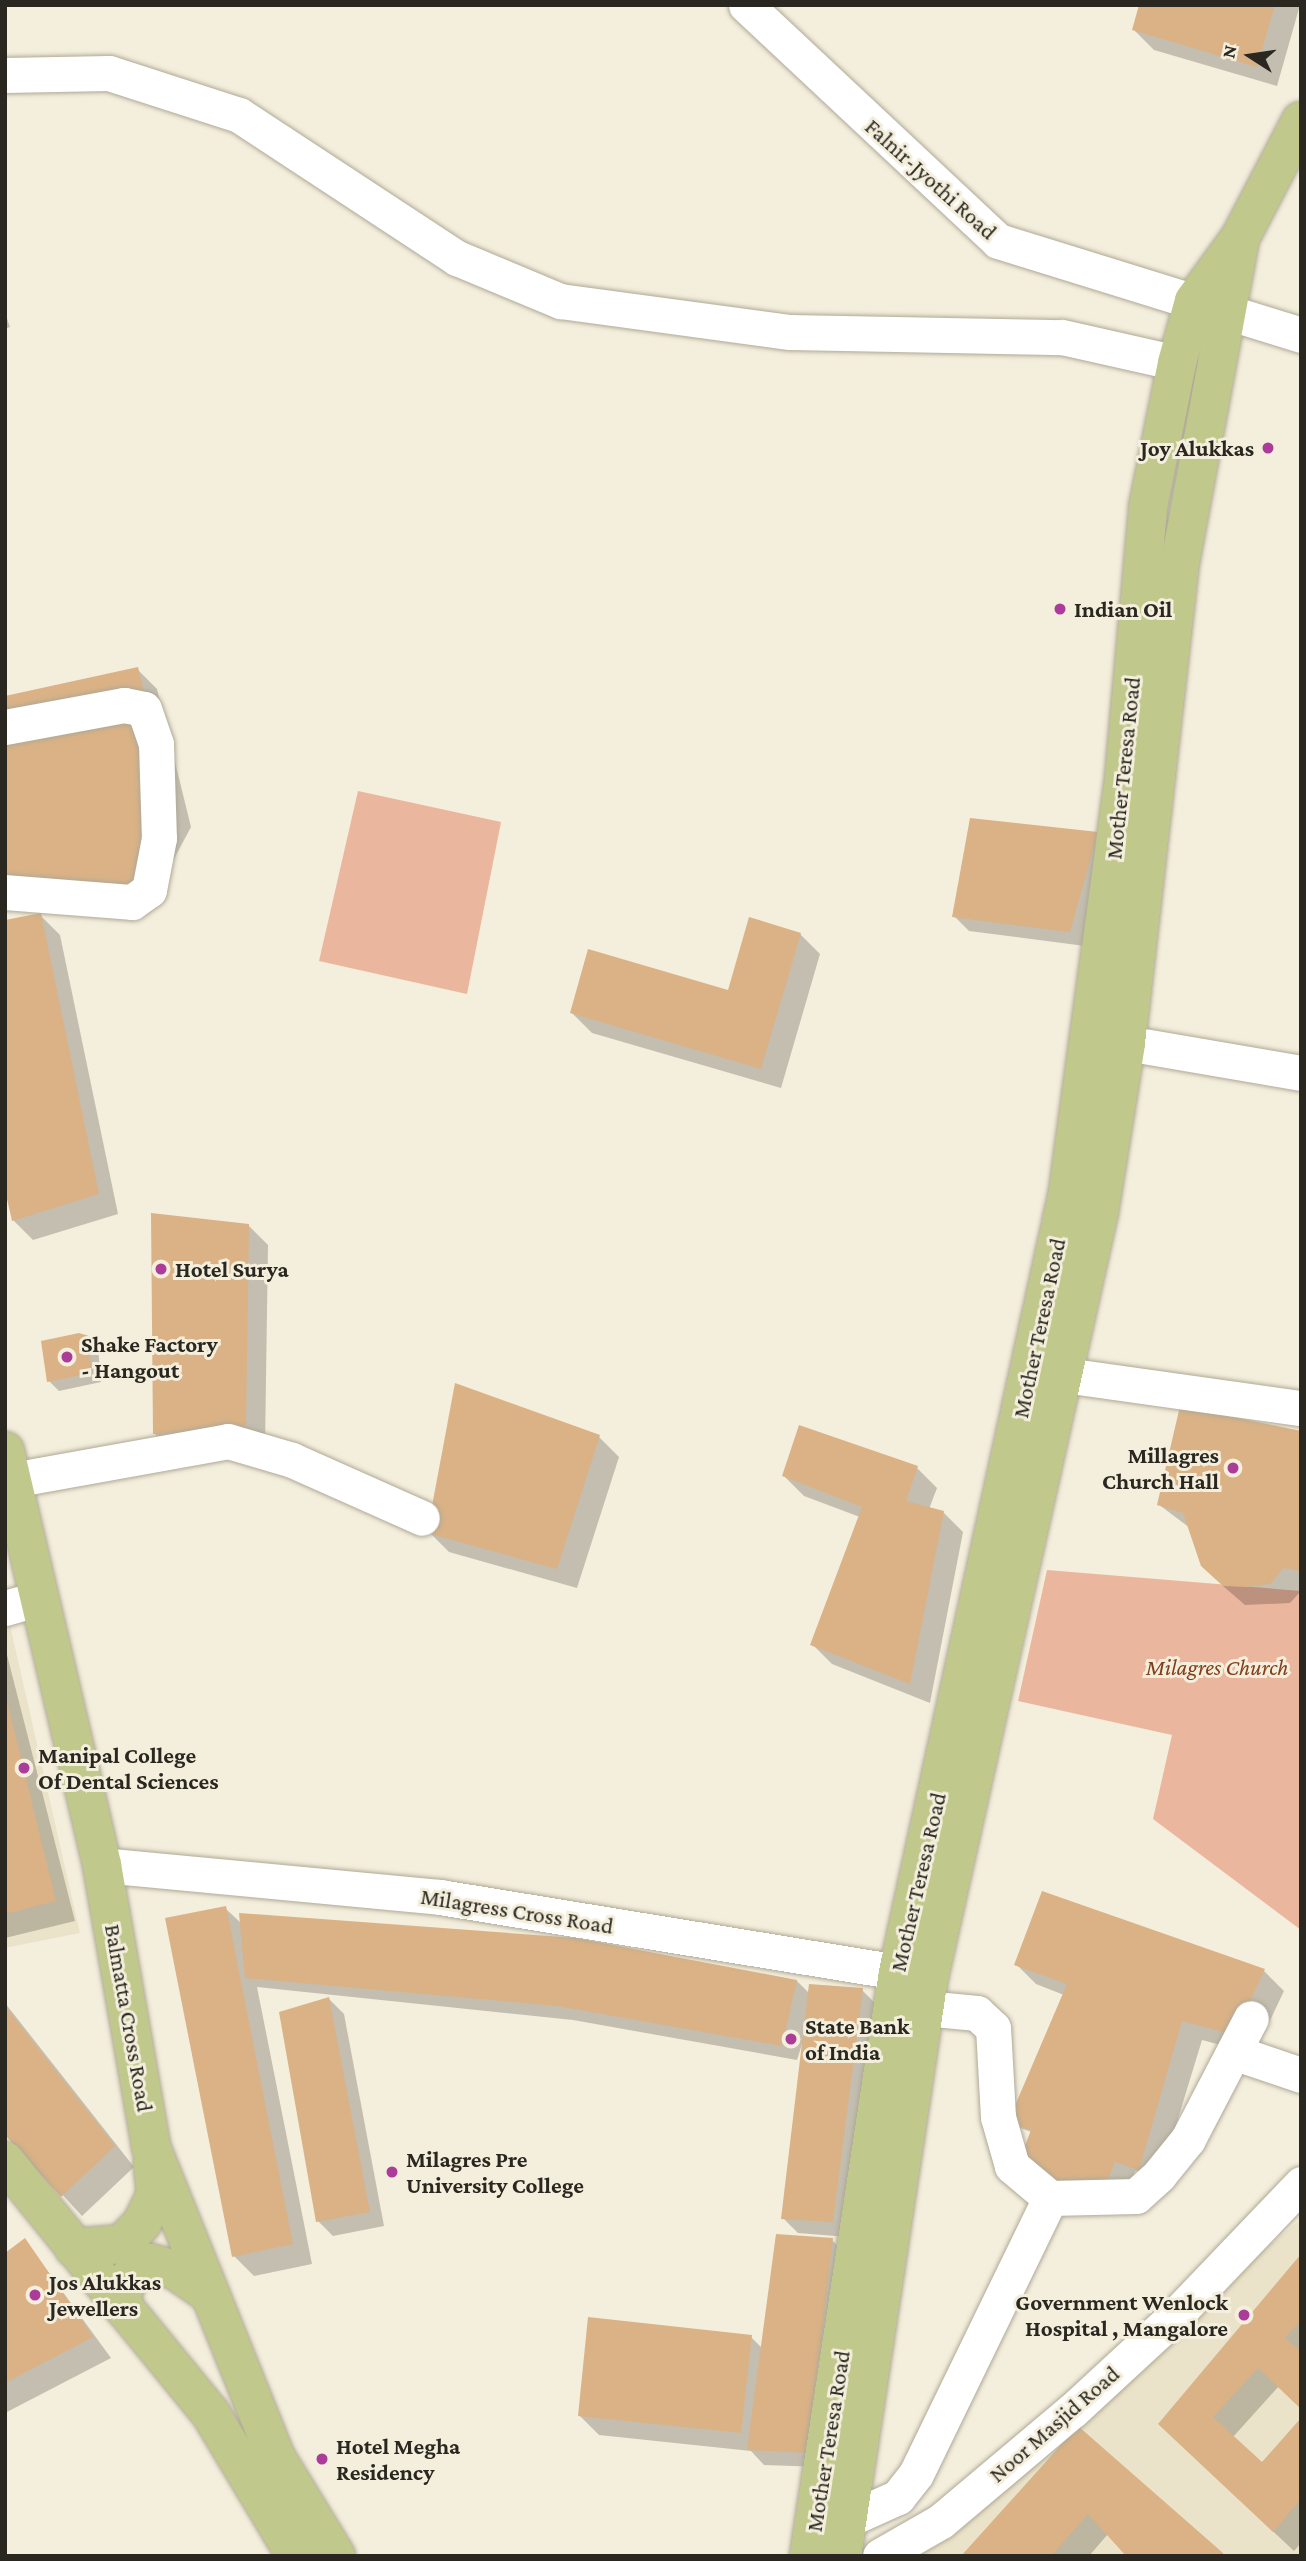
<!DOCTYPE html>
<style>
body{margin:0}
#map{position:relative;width:1306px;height:2561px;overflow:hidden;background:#f4eedc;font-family:"Crimson Pro",serif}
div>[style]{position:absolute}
.built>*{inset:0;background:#ebe3c9}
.green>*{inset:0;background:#ebb69e}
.shadow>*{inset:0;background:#0003}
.building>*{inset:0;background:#dab286}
.roads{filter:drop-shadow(0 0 2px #afa997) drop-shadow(0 0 2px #afa997)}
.minor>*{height:35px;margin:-17.5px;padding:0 17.5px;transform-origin:17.5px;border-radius:17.5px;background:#fff}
.major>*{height:38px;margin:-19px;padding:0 19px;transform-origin:19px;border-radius:19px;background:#c0c88b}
.dots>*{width:19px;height:19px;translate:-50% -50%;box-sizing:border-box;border:4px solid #f4eedc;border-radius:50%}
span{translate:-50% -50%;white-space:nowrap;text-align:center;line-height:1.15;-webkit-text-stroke:6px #f4eedc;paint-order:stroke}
.street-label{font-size:23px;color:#292720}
.poi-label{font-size:23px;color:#292720;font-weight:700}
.right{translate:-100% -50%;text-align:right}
.left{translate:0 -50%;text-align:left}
.park-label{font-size:23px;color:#823d1a;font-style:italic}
.frame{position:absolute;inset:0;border:7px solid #292720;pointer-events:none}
.north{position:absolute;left:1215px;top:21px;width:70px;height:70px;-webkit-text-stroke:5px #f4eedc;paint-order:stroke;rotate:282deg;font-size:19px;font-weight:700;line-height:28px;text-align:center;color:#292720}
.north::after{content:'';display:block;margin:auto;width:24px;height:32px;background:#292720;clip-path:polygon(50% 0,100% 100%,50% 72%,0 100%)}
</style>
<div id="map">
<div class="built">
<i style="clip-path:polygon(5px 1603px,80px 1933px,5px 1948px)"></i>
<i style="clip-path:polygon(1301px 2219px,1301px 2556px,914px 2556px,1073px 2410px)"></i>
</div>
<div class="green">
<i style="clip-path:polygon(358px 791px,501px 822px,467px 994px,319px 961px)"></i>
<i style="clip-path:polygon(1047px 1570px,1301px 1591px,1301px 1930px,1153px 1819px,1172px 1735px,1018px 1701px)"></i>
</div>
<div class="shadow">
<i style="clip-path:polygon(1141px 5px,1300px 5px,1277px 86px,1154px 50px,1134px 30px)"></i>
<i style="clip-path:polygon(5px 313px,10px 327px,5px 329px)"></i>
<i style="clip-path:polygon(137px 669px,157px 689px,191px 827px,143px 917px,16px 895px)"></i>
<i style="clip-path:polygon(1097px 834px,1085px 946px,969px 931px,954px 916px)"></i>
<i style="clip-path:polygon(40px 915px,60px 935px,118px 1214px,33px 1240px,13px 1220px)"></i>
<i style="clip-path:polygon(800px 934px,820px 954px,781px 1088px,592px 1033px,572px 1013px,729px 992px)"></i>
<i style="clip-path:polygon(248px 1225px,268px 1245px,265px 1446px,174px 1453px,154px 1433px)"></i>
<i style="clip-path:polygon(88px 1338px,98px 1348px,101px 1382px,59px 1391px,49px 1381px)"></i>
<i style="clip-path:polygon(457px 1385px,599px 1437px,619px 1457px,577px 1588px,449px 1552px,429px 1532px)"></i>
<i style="clip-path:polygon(1301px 1433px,1301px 1591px,1290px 1603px,1245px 1605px,1223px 1586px,1190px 1528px,1158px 1504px)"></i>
<i style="clip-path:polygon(917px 1468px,937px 1488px,929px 1509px,943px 1512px,963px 1532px,930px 1703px,832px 1664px,812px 1644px,860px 1517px,804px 1496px,784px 1476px)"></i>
<i style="clip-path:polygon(5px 1647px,75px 1921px,5px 1938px)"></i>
<i style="clip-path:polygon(1043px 1893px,1264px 1971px,1284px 1991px,1254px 2054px,1202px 2040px,1163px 2168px,1135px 2171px,1121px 2215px,1040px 2184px,1034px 2133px,1015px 2126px,1064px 1995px,1036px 1984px,1016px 1964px)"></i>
<i style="clip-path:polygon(225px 1908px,242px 1924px,797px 1981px,810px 1994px,862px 1990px,877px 2005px,848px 2237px,798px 2233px,783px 2218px,804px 2038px,797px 2060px,573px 2020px,257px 1987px,312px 2264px,254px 2276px,234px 2256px)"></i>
<i style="clip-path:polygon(329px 1999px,344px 2014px,384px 2226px,333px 2236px,318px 2221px)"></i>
<i style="clip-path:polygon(5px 2003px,134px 2167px,82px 2216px,5px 2132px)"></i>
<i style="clip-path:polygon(25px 2240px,111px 2358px,5px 2413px,5px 2255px)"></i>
<i style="clip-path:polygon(832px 2240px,847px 2255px,822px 2467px,764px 2465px,751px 2451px,599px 2435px,579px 2415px,751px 2337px,763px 2349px)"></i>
<i style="clip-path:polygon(1301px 2261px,1301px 2407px,1279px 2386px,1233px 2437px,1263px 2464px,1301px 2421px,1301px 2543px,1294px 2551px,1180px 2444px)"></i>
<i style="clip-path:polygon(1079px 2428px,1108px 2534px,1089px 2556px,964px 2556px)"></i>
</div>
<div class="building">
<i style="clip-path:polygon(1139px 5px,1275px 5px,1257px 67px,1132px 30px)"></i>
<i style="clip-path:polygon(138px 667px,172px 807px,123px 898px,5px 878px,5px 696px)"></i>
<i style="clip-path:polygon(970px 818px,1098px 832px,1070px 932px,952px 917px)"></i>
<i style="clip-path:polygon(41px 913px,99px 1194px,12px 1221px,5px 1190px,5px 920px)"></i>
<i style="clip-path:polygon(749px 917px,801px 933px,761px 1069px,570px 1013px,588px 949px,728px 990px)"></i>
<i style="clip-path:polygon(151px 1213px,249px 1224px,246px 1427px,153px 1434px)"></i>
<i style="clip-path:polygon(79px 1333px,89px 1336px,91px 1373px,47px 1382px,41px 1341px)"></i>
<i style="clip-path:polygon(455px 1383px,600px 1435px,557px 1569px,427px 1533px)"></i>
<i style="clip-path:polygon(1180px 1406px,1301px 1431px,1301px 1571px,1284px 1568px,1270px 1584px,1247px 1587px,1223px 1586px,1201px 1566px,1183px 1513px,1157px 1505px)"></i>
<i style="clip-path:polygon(799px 1425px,918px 1466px,906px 1501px,944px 1511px,910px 1684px,810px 1645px,862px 1507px,782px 1476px)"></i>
<i style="clip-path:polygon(5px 1693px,56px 1901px,5px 1914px)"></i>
<i style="clip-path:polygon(1042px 1891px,1265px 1969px,1234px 2035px,1182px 2021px,1139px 2170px,1115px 2162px,1101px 2196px,1018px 2164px,1031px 2130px,1008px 2122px,1067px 1984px,1014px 1965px)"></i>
<i style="clip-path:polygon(226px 1906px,293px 2244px,232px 2257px,165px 1918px)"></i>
<i style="clip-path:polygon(239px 1913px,576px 1938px,797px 1980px,782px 2046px,557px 2006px,245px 1978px)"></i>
<i style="clip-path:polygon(809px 1984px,863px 1988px,833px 2222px,781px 2219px)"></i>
<i style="clip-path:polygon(329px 1997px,370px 2212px,316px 2222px,279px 2012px)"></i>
<i style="clip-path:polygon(5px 2006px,115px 2146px,61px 2197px,5px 2135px)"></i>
<i style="clip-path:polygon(776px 2234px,833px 2238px,808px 2453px,747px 2450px)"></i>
<i style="clip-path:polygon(25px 2238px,93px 2337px,5px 2383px,5px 2253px)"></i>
<i style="clip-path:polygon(1301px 2254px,1301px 2320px,1285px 2338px,1301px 2352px,1301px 2409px,1258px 2368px,1213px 2417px,1262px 2462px,1301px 2418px,1301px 2499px,1273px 2532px,1158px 2424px)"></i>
<i style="clip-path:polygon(588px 2317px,752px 2335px,741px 2433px,578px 2416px)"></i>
<i style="clip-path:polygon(1078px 2426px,1223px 2553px,1223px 2556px,1126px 2556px,1088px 2514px,1051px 2556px,961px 2556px)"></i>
</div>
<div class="roads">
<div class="minor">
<i style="left:746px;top:5px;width:345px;rotate:43.1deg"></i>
<i style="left:998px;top:241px;width:317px;rotate:17.2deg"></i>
<i style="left:5px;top:75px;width:104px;rotate:-1.1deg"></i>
<i style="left:109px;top:73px;width:137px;rotate:17.9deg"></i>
<i style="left:239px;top:115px;width:261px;rotate:33.3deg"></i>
<i style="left:457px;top:258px;width:112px;rotate:22.7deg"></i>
<i style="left:560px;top:301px;width:232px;rotate:7.7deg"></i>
<i style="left:790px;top:332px;width:272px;rotate:1.1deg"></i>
<i style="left:1062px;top:337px;width:118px;rotate:12.7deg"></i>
<i style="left:5px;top:727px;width:121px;rotate:-10.5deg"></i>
<i style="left:124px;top:705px;width:20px;rotate:11deg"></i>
<i style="left:144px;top:709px;width:37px;rotate:71deg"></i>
<i style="left:156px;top:744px;width:94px;rotate:88.2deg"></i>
<i style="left:159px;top:838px;width:53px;rotate:100.9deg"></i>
<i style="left:149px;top:890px;width:21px;rotate:145deg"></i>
<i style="left:132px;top:902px;width:127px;rotate:-175.5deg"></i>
<i style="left:1126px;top:1043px;width:178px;rotate:9.7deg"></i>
<i style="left:1065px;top:1375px;width:238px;rotate:8deg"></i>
<i style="left:12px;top:1480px;width:219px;rotate:-10.2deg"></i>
<i style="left:228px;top:1441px;width:67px;rotate:16.5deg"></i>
<i style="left:292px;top:1460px;width:142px;rotate:24deg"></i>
<i style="left:5px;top:1608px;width:36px;rotate:-16deg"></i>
<i style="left:102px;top:1865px;width:340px;rotate:5.4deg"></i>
<i style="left:440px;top:1897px;width:494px;rotate:9.3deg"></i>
<i style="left:1236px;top:2053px;width:69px;rotate:18.7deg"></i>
<i style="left:1050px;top:2198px;width:86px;rotate:-1.3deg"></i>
<i style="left:1136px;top:2196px;width:31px;rotate:-42deg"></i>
<i style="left:1159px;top:2175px;width:46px;rotate:-51.1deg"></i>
<i style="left:1188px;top:2139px;width:136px;rotate:-62.5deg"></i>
<i style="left:849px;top:2519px;width:54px;rotate:-24.2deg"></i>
<i style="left:898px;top:2497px;width:29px;rotate:-52deg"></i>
<i style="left:916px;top:2474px;width:307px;rotate:-64.1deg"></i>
<i style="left:1050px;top:2198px;width:50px;rotate:-139.9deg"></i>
<i style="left:1012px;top:2166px;width:51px;rotate:-105.9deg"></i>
<i style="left:998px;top:2117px;width:89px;rotate:-93.2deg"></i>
<i style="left:993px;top:2028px;width:22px;rotate:-137deg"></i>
<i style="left:977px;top:2013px;width:53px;rotate:-174.6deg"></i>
<i style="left:880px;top:2556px;width:70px;rotate:-29.8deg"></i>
<i style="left:941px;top:2521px;width:172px;rotate:-40.1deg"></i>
<i style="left:1073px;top:2410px;width:140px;rotate:-42.7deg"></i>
<i style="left:1176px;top:2315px;width:181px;rotate:-46.3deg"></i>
</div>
<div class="major">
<i style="left:5px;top:1451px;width:425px;rotate:76.8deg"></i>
<i style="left:102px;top:1865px;width:286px;rotate:80.1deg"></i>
<i style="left:151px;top:2147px;width:333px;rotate:68.1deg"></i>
<i style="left:275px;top:2456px;width:117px;rotate:58.6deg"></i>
<i style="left:5px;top:2161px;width:191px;rotate:51deg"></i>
<i style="left:74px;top:2248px;width:48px;rotate:-4.8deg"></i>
<i style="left:122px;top:2244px;width:29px;rotate:-46deg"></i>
<i style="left:142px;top:2223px;width:32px;rotate:-64deg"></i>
<i style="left:156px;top:2194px;width:31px;rotate:-96deg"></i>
<i style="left:208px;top:2293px;width:40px;rotate:-145.1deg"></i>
<i style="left:175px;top:2270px;width:26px;rotate:-164deg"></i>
<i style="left:150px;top:2263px;width:16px;rotate:158deg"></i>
<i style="left:135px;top:2269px;width:28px;rotate:120deg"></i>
<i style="left:121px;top:2293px;width:16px;rotate:76deg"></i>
<i style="left:125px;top:2309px;width:136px;rotate:50.7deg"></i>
<i style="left:211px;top:2414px;width:165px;rotate:59.1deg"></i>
<i style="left:809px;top:2556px;width:591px;rotate:-81.33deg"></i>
<i style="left:898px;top:1972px;width:798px;rotate:-77.7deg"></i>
<i style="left:1068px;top:1192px;width:418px;rotate:-82.3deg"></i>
<i style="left:1124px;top:778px;width:272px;rotate:-84.9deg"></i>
<i style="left:1148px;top:507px;width:147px;rotate:-78.6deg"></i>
<i style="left:1177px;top:363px;width:64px;rotate:-74.7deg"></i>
<i style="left:1194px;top:301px;width:78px;rotate:-53.9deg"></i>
<i style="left:1240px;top:238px;width:132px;rotate:-62.5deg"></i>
<i style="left:842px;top:2556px;width:585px;rotate:-81.45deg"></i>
<i style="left:929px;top:1977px;width:784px;rotate:-77.47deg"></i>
<i style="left:1099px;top:1212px;width:171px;rotate:-80.9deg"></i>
<i style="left:1126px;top:1043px;width:478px;rotate:-83.6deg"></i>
<i style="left:1179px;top:568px;width:330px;rotate:-79.5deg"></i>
</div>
</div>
<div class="dots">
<i style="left:1268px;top:448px;background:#ab3c99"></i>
<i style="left:1060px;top:609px;background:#ab3c99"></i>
<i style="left:161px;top:1269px;background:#ab3c99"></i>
<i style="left:67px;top:1357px;background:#ab3c99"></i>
<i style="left:1233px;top:1468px;background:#ab3c99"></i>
<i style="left:24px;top:1768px;background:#ab3c99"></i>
<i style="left:791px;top:2039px;background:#ab3c99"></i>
<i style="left:392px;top:2172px;background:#ab3c99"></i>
<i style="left:35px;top:2295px;background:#ab3c99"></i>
<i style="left:1244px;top:2315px;background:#ab3c99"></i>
<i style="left:322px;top:2459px;background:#ab3c99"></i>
</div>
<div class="street-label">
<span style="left:931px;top:179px;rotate:42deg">Falnir-Jyothi Road</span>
<span style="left:1123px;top:768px;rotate:-84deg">Mother Teresa Road</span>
<span style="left:1039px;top:1328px;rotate:-78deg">Mother Teresa Road</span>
<span style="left:918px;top:1882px;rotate:-77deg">Mother Teresa Road</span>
<span style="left:517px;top:1911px;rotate:9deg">Milagress Cross Road</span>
<span style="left:129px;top:2018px;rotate:80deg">Balmatta Cross Road</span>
<span style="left:1054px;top:2424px;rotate:-41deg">Noor Masjid Road</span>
<span style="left:828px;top:2441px;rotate:-81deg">Mother Teresa Road</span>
</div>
<div class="poi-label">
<span class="right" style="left:1254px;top:448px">Joy Alukkas</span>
<span class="left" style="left:1074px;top:609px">Indian Oil</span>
<span class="left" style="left:175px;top:1269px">Hotel Surya</span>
<span class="left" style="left:81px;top:1357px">Shake Factory<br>- Hangout</span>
<span class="right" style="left:1219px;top:1468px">Millagres<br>Church Hall</span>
<span class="left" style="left:38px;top:1768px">Manipal College<br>Of Dental Sciences</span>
<span class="left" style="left:805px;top:2039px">State Bank<br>of India</span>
<span class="left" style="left:406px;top:2172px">Milagres Pre<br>University College</span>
<span class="left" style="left:49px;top:2295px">Jos Alukkas<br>Jewellers</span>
<span class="right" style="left:1228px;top:2315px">Government Wenlock<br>Hospital , Mangalore</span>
<span class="left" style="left:336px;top:2459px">Hotel Megha<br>Residency</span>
</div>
<div class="park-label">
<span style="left:1217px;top:1667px">Milagres Church</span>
</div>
<div class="frame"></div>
<div class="north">N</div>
</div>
